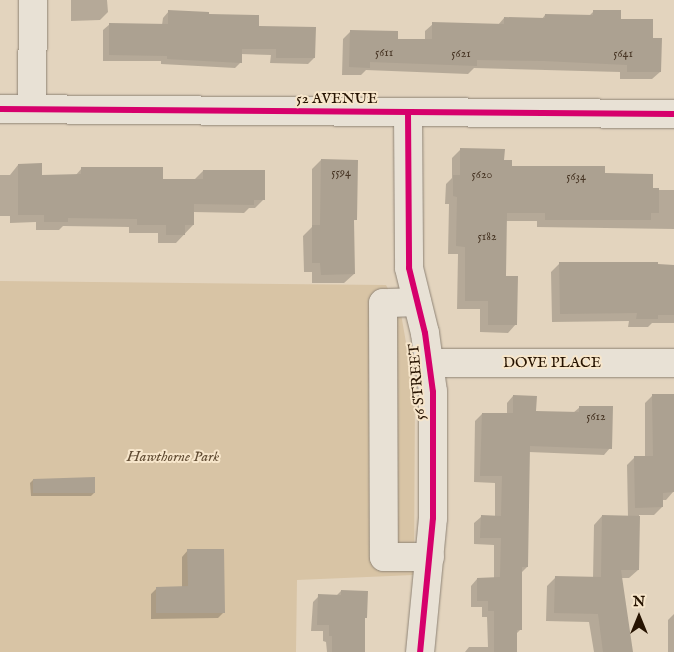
<!DOCTYPE html>
<style>
body{margin:0}
#map{position:relative;width:674px;height:652px;overflow:hidden;background:#e3d4be;font-family:"IM FELL English",serif}
div>[style]{position:absolute}
.green>*{inset:0;background:#d8c4a5}
.shadow>*{inset:0;background:#0003}
.building>*{inset:0;background:#aca191}
.roads{filter:drop-shadow(0 0 1px #8f8476) drop-shadow(0 0 1px #8f8476)}
.minor>*{height:28px;margin:-14px;padding:0 14px;transform-origin:14px;border-radius:14px;background:#e8e1d5}
.cycleway>*{height:6px;margin:-3px;padding:0 3px;transform-origin:3px;border-radius:3px;background:#d6006c}
span{translate:-50% -50%;white-space:nowrap;text-align:center;line-height:1.15;-webkit-text-stroke:4px #f7e6cb;paint-order:stroke}
.number-label{font-size:12px;color:#483625}
.number-label span{-webkit-text-stroke-width:0}
.street-label{font-size:15px;color:#261301}
.park-label{font-size:15px;color:#614c33;font-style:italic}
.north{position:absolute;left:614px;top:592px;width:50px;height:50px;-webkit-text-stroke:4px #f7e6cb;paint-order:stroke;rotate:0deg;font-size:14px;font-weight:700;line-height:20px;text-align:center;color:#261301}
.north::after{content:'';display:block;margin:auto;width:18px;height:22px;background:#261301;clip-path:polygon(50% 0,100% 100%,50% 72%,0 100%)}
</style>
<div id="map">
<div class="green">
<i style="clip-path:polygon(0 281px,386px 285px,401px 314px,415px 394px,414px 575px,297px 580px,296px 652px,0 652px)"></i>
</div>
<div class="shadow">
<i style="clip-path:polygon(71px 0,107px 0,108px 12px,100px 20px,71px 21px)"></i>
<i style="clip-path:polygon(169px 11px,208px 15px,257px 28px,314px 58px,308px 64px,270px 63px,271px 55px,241px 54px,241px 62px,235px 68px,161px 64px,161px 61px,103px 61px,103px 30px,110px 24px,162px 25px,163px 18px)"></i>
<i style="clip-path:polygon(594px 11px,620px 20px,652px 39px,660px 72px,652px 79px,620px 79px,620px 72px,474px 68px,468px 74px,366px 70px,361px 75px,342px 75px,343px 39px,351px 31px,396px 40px,425px 41px,425px 31px,433px 24px,498px 25px,504px 18px,542px 19px,545px 15px,589px 16px)"></i>
<i style="clip-path:polygon(460px 150px,503px 161px,511px 168px,604px 175px,651px 190px,674px 190px,674px 229px,537px 227px,537px 221px,506px 221px,505px 277px,516px 324px,508px 333px,480px 332px,480px 309px,457px 309px,458px 254px,448px 254px,449px 204px,445px 204px,446px 184px,452px 178px,452px 158px)"></i>
<i style="clip-path:polygon(321px 160px,355px 219px,353px 222px,354px 274px,344px 283px,312px 283px,312px 272px,304px 272px,303px 236px,312px 227px,312px 169px)"></i>
<i style="clip-path:polygon(18px 165px,41px 176px,75px 176px,82px 168px,162px 181px,195px 179px,203px 171px,263px 200px,255px 208px,249px 208px,244px 213px,193px 212px,193px 225px,176px 243px,158px 243px,158px 233px,129px 233px,129px 227px,63px 226px,59px 230px,36px 230px,36px 222px,10px 223px,10px 216px,0 216px,0 175px,10px 175px)"></i>
<i style="clip-path:polygon(560px 263px,674px 266px,674px 323px,652px 323px,648px 327px,628px 327px,629px 321px,552px 322px,551px 272px)"></i>
<i style="clip-path:polygon(674px 395px,673px 492px,666px 500px,662px 500px,662px 507px,654px 515px,639px 515px,638px 570px,629px 578px,621px 578px,632px 652px,594px 652px,589px 622px,546px 621px,547px 586px,556px 577px,593px 578px,594px 525px,602px 516px,628px 517px,627px 465px,635px 457px,645px 457px,645px 403px,652px 396px)"></i>
<i style="clip-path:polygon(513px 396px,535px 412px,573px 413px,580px 407px,610px 448px,604px 455px,529px 452px,527px 567px,521px 573px,521px 629px,515px 635px,516px 652px,465px 652px,469px 647px,488px 647px,487px 617px,482px 617px,482px 607px,471px 607px,471px 586px,477px 579px,494px 579px,494px 545px,474px 544px,474px 523px,481px 517px,495px 517px,495px 483px,474px 482px,475px 421px,482px 414px,507px 414px,507px 403px)"></i>
<i style="clip-path:polygon(33px 480px,94px 493px,91px 496px,31px 496px,30px 483px)"></i>
<i style="clip-path:polygon(188px 550px,224px 612px,218px 618px,151px 619px,151px 594px,157px 588px,182px 588px,182px 557px)"></i>
<i style="clip-path:polygon(341px 591px,363px 619px,364px 652px,327px 652px,326px 642px,323px 641px,323px 631px,311px 631px,313px 602px,319px 596px,336px 596px)"></i>
<i style="clip-path:polygon(674px 614px,674px 652px,668px 652px,668px 620px)"></i>
</div>
<div class="building">
<i style="clip-path:polygon(168px 10px,209px 12px,209px 14px,259px 15px,259px 26px,316px 27px,315px 58px,276px 58px,276px 49px,242px 49px,242px 63px,167px 59px,167px 56px,109px 55px,109px 23px,168px 24px)"></i>
<i style="clip-path:polygon(593px 10px,621px 10px,621px 19px,653px 19px,653px 38px,662px 38px,661px 72px,627px 72px,627px 65px,544px 61px,477px 60px,477px 66px,370px 62px,370px 68px,349px 67px,350px 30px,398px 31px,398px 39px,432px 39px,432px 22px,504px 24px,504px 17px,545px 18px,545px 14px,593px 15px)"></i>
<i style="clip-path:polygon(460px 148px,505px 149px,504px 160px,512px 160px,512px 166px,605px 166px,605px 173px,653px 174px,653px 188px,659px 188px,659px 213px,651px 213px,651px 220px,545px 220px,545px 213px,507px 213px,506px 276px,518px 276px,517px 325px,488px 325px,488px 301px,465px 301px,465px 247px,456px 246px,457px 197px,453px 196px,453px 175px,460px 175px)"></i>
<i style="clip-path:polygon(321px 159px,358px 160px,357px 220px,354px 220px,355px 274px,321px 275px,320px 263px,312px 263px,312px 225px,320px 225px)"></i>
<i style="clip-path:polygon(42px 163px,42px 175px,81px 174px,81px 167px,163px 167px,163px 179px,203px 179px,203px 170px,265px 170px,265px 200px,254px 200px,254px 205px,194px 204px,194px 225px,185px 225px,185px 235px,166px 235px,166px 225px,137px 225px,137px 219px,68px 218px,68px 222px,44px 222px,44px 215px,18px 215px,18px 164px)"></i>
<i style="clip-path:polygon(559px 262px,658px 262px,658px 264px,674px 265px,674px 315px,658px 315px,658px 319px,636px 319px,637px 313px,560px 314px)"></i>
<i style="clip-path:polygon(652px 394px,674px 394px,674px 492px,663px 493px,663px 507px,635px 508px,634px 456px,653px 456px)"></i>
<i style="clip-path:polygon(513px 395px,537px 396px,536px 411px,579px 412px,579px 406px,613px 406px,612px 449px,530px 446px,528px 567px,522px 567px,522px 630px,517px 630px,517px 652px,494px 652px,494px 611px,488px 611px,488px 601px,477px 601px,477px 578px,500px 577px,501px 538px,480px 538px,481px 515px,501px 516px,502px 476px,480px 476px,482px 413px,513px 413px)"></i>
<i style="clip-path:polygon(95px 477px,95px 493px,33px 493px,33px 479px)"></i>
<i style="clip-path:polygon(602px 515px,640px 516px,639px 570px,621px 570px,633px 652px,603px 652px,598px 614px,554px 613px,555px 576px,601px 577px)"></i>
<i style="clip-path:polygon(187px 549px,224px 549px,225px 613px,156px 613px,156px 587px,188px 586px)"></i>
<i style="clip-path:polygon(341px 590px,368px 591px,367px 618px,365px 618px,365px 652px,332px 652px,332px 636px,329px 636px,329px 625px,317px 625px,318px 594px,341px 595px)"></i>
</div>
<div class="roads">
<div class="minor">
<i style="left:0;top:109px;width:674px;rotate:0.43deg"></i>
<i style="left:32px;top:109px;width:109px;rotate:-89.5deg"></i>
<i style="left:408px;top:112px;width:156px;rotate:89.6deg"></i>
<i style="left:409px;top:268px;width:67px;rotate:76.2deg"></i>
<i style="left:425px;top:333px;width:60px;rotate:82.3deg"></i>
<i style="left:433px;top:392px;width:126px;rotate:90deg"></i>
<i style="left:433px;top:518px;width:135px;rotate:95.5deg"></i>
<i style="left:417px;top:302px;width:34px;rotate:178deg"></i>
<i style="left:383px;top:303px;width:254px;rotate:89.8deg"></i>
<i style="left:384px;top:557px;width:46px"></i>
<i style="left:430px;top:363px;width:244px"></i>
</div>
</div>
<div class="cycleway">
<i style="left:0;top:109px;width:674px;rotate:0.43deg"></i>
<i style="left:408px;top:112px;width:156px;rotate:89.6deg"></i>
<i style="left:409px;top:268px;width:67px;rotate:76.2deg"></i>
<i style="left:425px;top:333px;width:60px;rotate:82.3deg"></i>
<i style="left:433px;top:392px;width:126px;rotate:90deg"></i>
<i style="left:433px;top:518px;width:135px;rotate:95.5deg"></i>
</div>
<div class="number-label">
<span style="left:384px;top:53px">5611</span>
<span style="left:461px;top:54px">5621</span>
<span style="left:623px;top:54px">5641</span>
<span style="left:341px;top:173px">5594</span>
<span style="left:482px;top:175px">5620</span>
<span style="left:576px;top:177px">5634</span>
<span style="left:487px;top:237px">5182</span>
<span style="left:596px;top:417px">5612</span>
</div>
<div class="street-label">
<span style="left:337px;top:99px">52 AVENUE</span>
<span style="left:552px;top:363px">DOVE PLACE</span>
<span style="left:417px;top:382px;rotate:-95deg">56 STREET</span>
</div>
<div class="park-label">
<span style="left:173px;top:457px">Hawthorne Park</span>
</div>
<div class="north">N</div>
</div>
